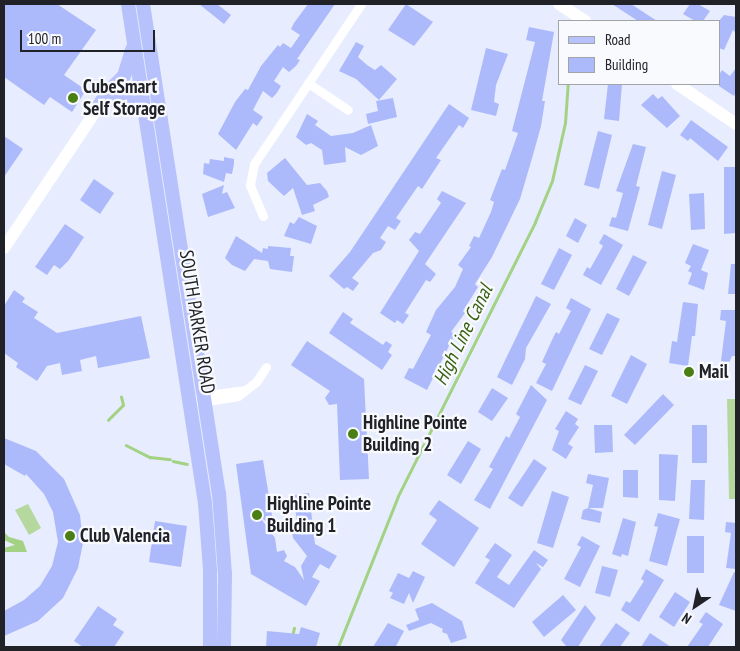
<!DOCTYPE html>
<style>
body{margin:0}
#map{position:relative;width:740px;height:651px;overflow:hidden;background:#e7ecfe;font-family:"PT Sans Narrow",sans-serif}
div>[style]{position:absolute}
.green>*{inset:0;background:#b4d89d}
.water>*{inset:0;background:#a3d284}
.stream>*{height:2.5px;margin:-1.25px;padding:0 1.25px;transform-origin:1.25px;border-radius:1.25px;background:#a3d284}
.building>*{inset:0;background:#acbafb}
.street>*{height:9px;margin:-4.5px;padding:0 4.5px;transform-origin:4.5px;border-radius:4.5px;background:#fff}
.secondary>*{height:12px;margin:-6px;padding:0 6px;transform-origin:6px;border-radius:6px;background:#fff}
.primary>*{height:14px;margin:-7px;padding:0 7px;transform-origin:7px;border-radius:7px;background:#b7c1fb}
.dots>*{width:14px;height:14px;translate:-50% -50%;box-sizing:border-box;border:2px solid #f9fafd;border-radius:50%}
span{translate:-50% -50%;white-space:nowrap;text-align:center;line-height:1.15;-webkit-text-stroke:4.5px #f9fafd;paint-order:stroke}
.poi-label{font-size:19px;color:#202228;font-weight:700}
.left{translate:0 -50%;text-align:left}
.street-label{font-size:19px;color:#202228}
.water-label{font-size:20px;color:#376110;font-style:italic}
.frame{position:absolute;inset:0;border:5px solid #202228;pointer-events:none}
.legend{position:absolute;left:558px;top:20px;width:162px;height:65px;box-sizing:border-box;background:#f9fafd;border:1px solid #a2a4a8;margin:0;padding:6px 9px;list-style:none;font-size:15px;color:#202228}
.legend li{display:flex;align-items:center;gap:10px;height:25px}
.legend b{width:25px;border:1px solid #a2a4a8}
.north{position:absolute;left:670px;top:581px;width:50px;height:50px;-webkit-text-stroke:4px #f9fafd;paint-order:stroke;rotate:214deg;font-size:14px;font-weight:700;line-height:20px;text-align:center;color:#202228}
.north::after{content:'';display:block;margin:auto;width:18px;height:22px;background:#202228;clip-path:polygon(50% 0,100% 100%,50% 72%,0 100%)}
.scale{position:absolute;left:20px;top:30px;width:135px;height:22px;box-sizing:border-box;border:2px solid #202228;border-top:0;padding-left:6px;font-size:15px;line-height:18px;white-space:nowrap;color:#202228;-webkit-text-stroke:4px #f9fafd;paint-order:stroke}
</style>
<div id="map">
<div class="green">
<i style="clip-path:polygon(727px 399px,736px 399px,736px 499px,729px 499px)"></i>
<i style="clip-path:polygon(28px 504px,41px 528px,29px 535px,15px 510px)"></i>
</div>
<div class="water">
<i style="clip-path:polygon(4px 532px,9px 537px,23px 541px,27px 552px,4px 552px,4px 548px,15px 545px,4px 540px)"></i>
</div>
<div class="stream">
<i style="left:108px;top:420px;width:21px;rotate:-45deg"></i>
<i style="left:123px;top:405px;width:8px;rotate:-104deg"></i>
<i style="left:126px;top:445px;width:27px;rotate:27deg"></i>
<i style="left:150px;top:457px;width:20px;rotate:6deg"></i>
<i style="left:173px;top:461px;width:14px;rotate:12deg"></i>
<i style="left:292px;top:636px;width:8px;rotate:-76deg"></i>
<i style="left:338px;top:647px;width:162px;rotate:-68.3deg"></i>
<i style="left:398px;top:496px;width:306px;rotate:-63.4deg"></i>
<i style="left:535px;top:222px;width:44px;rotate:-67.5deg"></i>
<i style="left:552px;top:181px;width:59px;rotate:-77.4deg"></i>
<i style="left:565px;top:123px;width:39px;rotate:-86deg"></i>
</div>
<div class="building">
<i style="clip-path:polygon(4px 4px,57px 4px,96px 30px,64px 75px,86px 90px,72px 112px,50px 97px,44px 105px,4px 77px)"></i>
<i style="clip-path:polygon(199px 4px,217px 4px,231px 15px,224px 24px)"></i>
<i style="clip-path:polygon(308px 4px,335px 4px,297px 59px,300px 60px,296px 66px,289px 72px,283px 67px,274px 81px,281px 86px,276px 94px,272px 98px,263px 91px,253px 110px,263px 117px,257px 126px,253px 123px,236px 150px,218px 134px,235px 102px,245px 89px,248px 90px,261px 66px,278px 45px,280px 47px,283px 43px,291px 48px,300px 35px,291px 29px,294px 23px)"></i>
<i style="clip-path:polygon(406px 4px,433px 22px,414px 46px,388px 30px)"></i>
<i style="clip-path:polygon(612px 4px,631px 4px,657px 21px,638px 21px)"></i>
<i style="clip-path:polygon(690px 4px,698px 4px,710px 11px,703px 21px,695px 21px,683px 14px)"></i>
<i style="clip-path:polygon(724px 15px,736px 17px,736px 33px,733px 30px,724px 50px,719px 48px,719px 21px)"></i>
<i style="clip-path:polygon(529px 27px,554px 32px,542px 101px,545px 101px,541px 126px,533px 155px,520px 199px,492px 257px,475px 284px,478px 287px,463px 311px,465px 313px,451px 332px,455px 334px,427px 390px,404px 378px,409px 368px,413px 369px,431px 335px,426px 332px,436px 310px,455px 287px,463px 269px,458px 265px,471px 247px,469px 246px,474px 236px,479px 238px,491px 212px,494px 202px,490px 200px,502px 169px,505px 170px,518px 133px,512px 131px,535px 42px,526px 40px)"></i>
<i style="clip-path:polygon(356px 42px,364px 46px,358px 57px,367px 65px,375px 70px,381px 65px,397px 79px,379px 100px,356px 79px,339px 71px)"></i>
<i style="clip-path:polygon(486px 48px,508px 54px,496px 85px,494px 102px,499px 104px,496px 116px,471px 110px)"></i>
<i style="clip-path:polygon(736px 68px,736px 92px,734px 96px,719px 86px,719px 75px,722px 70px,730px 76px)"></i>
<i style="clip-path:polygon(608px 84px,622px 84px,619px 121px,604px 119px)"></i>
<i style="clip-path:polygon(653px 94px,658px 99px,662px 96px,680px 116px,667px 128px,641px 105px)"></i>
<i style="clip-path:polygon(393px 98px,397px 117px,368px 124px,366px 114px,378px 111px,376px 101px)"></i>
<i style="clip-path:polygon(449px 104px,469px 118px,463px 128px,459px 125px,436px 158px,441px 160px,422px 189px,418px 186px,396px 218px,401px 221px,395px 230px,388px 226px,380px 238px,386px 242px,381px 250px,373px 253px,352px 278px,359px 283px,353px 291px,347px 287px,344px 289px,329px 276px,350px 252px)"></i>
<i style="clip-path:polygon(307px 114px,318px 121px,315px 125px,331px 136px,353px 133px,371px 125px,378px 146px,361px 155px,345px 147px,346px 162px,324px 165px,322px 150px,311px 143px,306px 145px,296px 137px)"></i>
<i style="clip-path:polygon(691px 120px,728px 147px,718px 161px,690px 138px,688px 141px,680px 135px)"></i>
<i style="clip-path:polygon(598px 131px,612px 135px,599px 189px,584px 185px)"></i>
<i style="clip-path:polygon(4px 136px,23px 149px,4px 177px)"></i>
<i style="clip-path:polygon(633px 144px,646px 147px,636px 186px,640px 187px,628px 231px,609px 226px,612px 217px,616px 218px,623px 193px,616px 191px)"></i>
<i style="clip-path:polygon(224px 157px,234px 159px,234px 164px,232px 174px,226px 173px,224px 182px,203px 174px,204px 163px,209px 164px,210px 159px,224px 161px)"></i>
<i style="clip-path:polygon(285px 158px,307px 185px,320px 183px,327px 191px,329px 197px,313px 205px,315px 211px,302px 215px,293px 188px,284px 196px,268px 181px,267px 173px)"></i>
<i style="clip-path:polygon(724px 167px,736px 167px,736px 233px,724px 234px)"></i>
<i style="clip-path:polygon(662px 171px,676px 175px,662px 229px,648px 225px)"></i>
<i style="clip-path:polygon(94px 179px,114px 193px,100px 214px,80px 200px)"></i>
<i style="clip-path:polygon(224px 185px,222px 194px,227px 192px,235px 208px,208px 217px,202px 194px)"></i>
<i style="clip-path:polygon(442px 191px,466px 203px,425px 264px,436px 274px,430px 282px,426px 280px,405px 313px,409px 315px,403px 324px,397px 320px,395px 323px,380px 313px,419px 251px,409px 240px,415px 232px,420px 234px,441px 203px,437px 199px)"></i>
<i style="clip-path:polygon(704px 193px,705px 229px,691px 230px,689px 194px)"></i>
<i style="clip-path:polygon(299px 217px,317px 226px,311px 244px,284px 236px,290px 222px,294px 224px)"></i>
<i style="clip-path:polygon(575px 218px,587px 225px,578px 243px,566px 236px)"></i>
<i style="clip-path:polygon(65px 224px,84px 237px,69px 260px,60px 269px,54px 265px,47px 275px,35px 267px)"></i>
<i style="clip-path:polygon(604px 234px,623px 245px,601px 285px,583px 275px,587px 267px,590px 269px,603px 246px,599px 243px)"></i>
<i style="clip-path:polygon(236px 236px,262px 253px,263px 248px,268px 249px,268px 246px,291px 248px,290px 256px,294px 256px,292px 272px,270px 269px,268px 261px,254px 259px,245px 271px,232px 265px,225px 258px)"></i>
<i style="clip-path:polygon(693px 244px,709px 250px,701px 270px,708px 273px,704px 290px,688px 284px,692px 273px,688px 271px,691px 266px,685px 263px)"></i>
<i style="clip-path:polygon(559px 248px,572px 255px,554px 290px,541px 284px)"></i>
<i style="clip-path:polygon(633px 255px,647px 262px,629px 296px,616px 289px)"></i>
<i style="clip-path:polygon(731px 264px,736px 264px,736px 294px,728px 294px)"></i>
<i style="clip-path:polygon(14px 290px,25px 298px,22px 302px,38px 312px,34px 318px,57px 333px,141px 316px,150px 358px,98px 368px,96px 356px,80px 360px,82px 371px,62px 375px,60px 363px,47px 366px,37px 381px,16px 367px,18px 363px,4px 353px,4px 306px)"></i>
<i style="clip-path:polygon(536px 296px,551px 304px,526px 348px,525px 359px,512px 385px,497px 377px)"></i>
<i style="clip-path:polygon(571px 298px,591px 309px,552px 391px,536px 383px,546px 364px,542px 362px,552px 340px,556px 332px,559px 334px,571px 311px,566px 308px)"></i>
<i style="clip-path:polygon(683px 302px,698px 304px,695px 336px,692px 336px,688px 366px,669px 363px,672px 341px,677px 342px)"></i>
<i style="clip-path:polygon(721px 310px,736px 310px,736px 356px,732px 356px,729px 363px,721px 361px,726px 321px,720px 320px)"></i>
<i style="clip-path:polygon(343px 312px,353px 319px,350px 323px,383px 345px,386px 341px,392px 345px,388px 352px,392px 355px,382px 370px,329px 333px)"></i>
<i style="clip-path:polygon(607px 313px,620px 319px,602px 355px,589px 349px)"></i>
<i style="clip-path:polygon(307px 341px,364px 379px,369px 479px,340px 480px,337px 404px,329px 405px,325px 398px,330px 391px,291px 365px)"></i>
<i style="clip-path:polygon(631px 355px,647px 364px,627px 404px,611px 396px)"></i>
<i style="clip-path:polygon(585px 365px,598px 371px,581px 405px,568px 399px)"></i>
<i style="clip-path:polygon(531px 385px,547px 400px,490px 509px,474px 500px,493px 469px,489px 467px,506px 436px,509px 438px,520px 417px,516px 414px)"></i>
<i style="clip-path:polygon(492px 388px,508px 398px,492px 421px,478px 412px)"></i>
<i style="clip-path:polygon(663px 394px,674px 405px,635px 445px,624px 435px)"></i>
<i style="clip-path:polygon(566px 411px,578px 419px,575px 424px,579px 427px,568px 444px,573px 447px,566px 459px,552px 450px,559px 431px,555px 429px)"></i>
<i style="clip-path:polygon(594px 425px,612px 425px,613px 452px,595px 453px)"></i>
<i style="clip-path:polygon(692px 425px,707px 425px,707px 463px,692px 463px)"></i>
<i style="clip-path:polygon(4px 438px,36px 451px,64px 479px,80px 515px,83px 543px,78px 568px,63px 598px,38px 621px,4px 636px,4px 611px,24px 600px,40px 586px,52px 566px,58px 542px,53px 512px,44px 494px,26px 474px,25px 476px,4px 464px)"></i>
<i style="clip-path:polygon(468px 441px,481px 449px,461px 484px,447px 475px)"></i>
<i style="clip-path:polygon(659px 454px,678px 455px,675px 501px,659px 500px)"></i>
<i style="clip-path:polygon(534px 459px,547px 468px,522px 507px,508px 498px)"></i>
<i style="clip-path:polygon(263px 460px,274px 527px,260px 517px,275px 538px,277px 552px,284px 550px,287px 556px,284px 561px,295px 567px,304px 580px,301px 566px,307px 556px,293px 538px,290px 522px,297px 521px,293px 495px,309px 493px,315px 544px,337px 556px,329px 569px,320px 564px,312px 577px,320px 581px,306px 606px,251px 574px,236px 464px)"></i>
<i style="clip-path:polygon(623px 470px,638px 470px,638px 498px,623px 497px)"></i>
<i style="clip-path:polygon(588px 474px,609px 478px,603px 508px,588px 508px,593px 485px,586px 483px)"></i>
<i style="clip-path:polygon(691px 480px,705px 480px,704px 520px,689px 519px)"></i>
<i style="clip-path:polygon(552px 491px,569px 497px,553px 548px,537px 543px)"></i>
<i style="clip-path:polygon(439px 500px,479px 528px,454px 567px,421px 544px,437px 520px,429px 514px)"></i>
<i style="clip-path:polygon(588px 508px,602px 512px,600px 523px,581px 519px,583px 510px)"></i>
<i style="clip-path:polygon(658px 513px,680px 519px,667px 566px,649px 561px,658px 527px,654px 526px)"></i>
<i style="clip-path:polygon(623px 518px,636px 522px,628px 556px,622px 554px,621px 557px,612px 554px)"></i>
<i style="clip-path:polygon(155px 521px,187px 526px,181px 567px,149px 562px)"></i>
<i style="clip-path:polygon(726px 522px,736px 523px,736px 569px,726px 568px,731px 533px,725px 532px)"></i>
<i style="clip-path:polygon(582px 536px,600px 546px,580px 587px,564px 579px,581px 547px,577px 545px)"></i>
<i style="clip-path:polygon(687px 536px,704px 536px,704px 573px,687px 573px)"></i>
<i style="clip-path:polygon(495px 543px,512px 555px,497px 577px,509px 585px,534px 550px,548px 560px,543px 567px,536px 563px,541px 569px,514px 608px,475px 583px,490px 560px,485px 557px)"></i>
<i style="clip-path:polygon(602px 566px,618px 570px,610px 597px,595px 593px)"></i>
<i style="clip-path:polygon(646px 569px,664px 580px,639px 622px,621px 610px,626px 601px,630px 603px,644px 581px,641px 579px)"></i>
<i style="clip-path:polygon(413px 571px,425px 577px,413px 603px,409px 593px,404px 604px,390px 598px,393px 593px,389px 591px,398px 573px,409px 578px)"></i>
<i style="clip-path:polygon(734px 572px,736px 573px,736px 611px,719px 605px)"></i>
<i style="clip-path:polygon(675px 592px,690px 602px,674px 627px,659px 617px)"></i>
<i style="clip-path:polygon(563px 595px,576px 610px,544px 637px,532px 622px)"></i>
<i style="clip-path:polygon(432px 603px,462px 621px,467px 638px,451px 643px,447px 634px,442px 632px,443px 629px,431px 623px,409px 631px,406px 625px,419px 620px,415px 609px)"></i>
<i style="clip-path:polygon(585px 605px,596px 618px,578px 647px,567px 647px,561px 640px)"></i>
<i style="clip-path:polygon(98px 606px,117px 619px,113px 625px,124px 632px,114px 647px,83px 647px,74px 641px)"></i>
<i style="clip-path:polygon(706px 612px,723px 624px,708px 647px,687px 647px,703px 624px,699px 622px)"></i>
<i style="clip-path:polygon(388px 623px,404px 631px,396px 646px,373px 647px)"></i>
<i style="clip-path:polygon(616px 623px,630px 633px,620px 647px,599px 647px)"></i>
<i style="clip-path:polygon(301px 627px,320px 633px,316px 647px,266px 647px,267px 631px,299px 634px)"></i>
<i style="clip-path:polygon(650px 633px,671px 647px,641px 647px)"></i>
</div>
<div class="street">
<i style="left:308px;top:83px;width:48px;rotate:34deg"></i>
<i style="left:263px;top:216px;width:34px;rotate:-113deg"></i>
<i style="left:250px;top:185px;width:21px;rotate:-79deg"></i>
<i style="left:254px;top:164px;width:192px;rotate:-56.2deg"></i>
<i style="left:200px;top:396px;width:46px;rotate:-7.4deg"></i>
<i style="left:201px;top:402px;width:37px;rotate:-9deg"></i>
<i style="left:238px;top:396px;width:23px;rotate:-38deg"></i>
<i style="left:256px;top:382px;width:18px;rotate:-56deg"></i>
</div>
<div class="secondary">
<i style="left:559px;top:4px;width:31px;rotate:33deg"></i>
<i style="left:677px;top:84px;width:71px;rotate:34.1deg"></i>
<i style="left:4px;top:248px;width:167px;rotate:-56.2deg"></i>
</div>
<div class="primary">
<i style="left:128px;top:4px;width:505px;rotate:81.23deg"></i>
<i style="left:205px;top:503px;width:67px;rotate:85.7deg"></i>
<i style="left:210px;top:570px;width:77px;rotate:90deg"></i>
<i style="left:143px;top:4px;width:495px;rotate:81.2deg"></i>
<i style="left:219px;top:493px;width:81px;rotate:85.8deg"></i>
<i style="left:225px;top:574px;width:73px;rotate:90.8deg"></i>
<i style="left:102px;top:106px;width:11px;rotate:-38deg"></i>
<i style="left:111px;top:99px;width:13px;rotate:-9deg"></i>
<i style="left:124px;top:97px;width:24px;rotate:35deg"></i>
<i style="left:97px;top:109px;width:17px;rotate:-59deg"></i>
<i style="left:106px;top:94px;width:25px;rotate:-45deg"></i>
<i style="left:124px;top:76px;width:28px;rotate:-73deg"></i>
</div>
<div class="dots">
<i style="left:73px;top:98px;background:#497f15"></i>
<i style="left:689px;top:372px;background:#497f15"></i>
<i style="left:353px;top:434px;background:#497f15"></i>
<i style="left:257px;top:515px;background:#497f15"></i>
<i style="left:70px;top:536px;background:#497f15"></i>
</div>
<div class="poi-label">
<span class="left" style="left:83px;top:98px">CubeSmart<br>Self Storage</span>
<span class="left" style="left:699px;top:372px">Mail</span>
<span class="left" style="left:363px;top:434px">Highline Pointe<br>Building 2</span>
<span class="left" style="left:267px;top:515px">Highline Pointe<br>Building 1</span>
<span class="left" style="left:80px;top:536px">Club Valencia</span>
</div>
<div class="street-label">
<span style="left:197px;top:322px;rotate:81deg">SOUTH PARKER ROAD</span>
</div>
<div class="water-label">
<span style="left:463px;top:335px;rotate:-64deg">High Line Canal</span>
</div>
<div class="frame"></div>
<ul class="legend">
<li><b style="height:6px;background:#b7c1fb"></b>Road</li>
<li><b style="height:14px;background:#acbafb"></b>Building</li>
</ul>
<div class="north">N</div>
<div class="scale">100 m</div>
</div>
